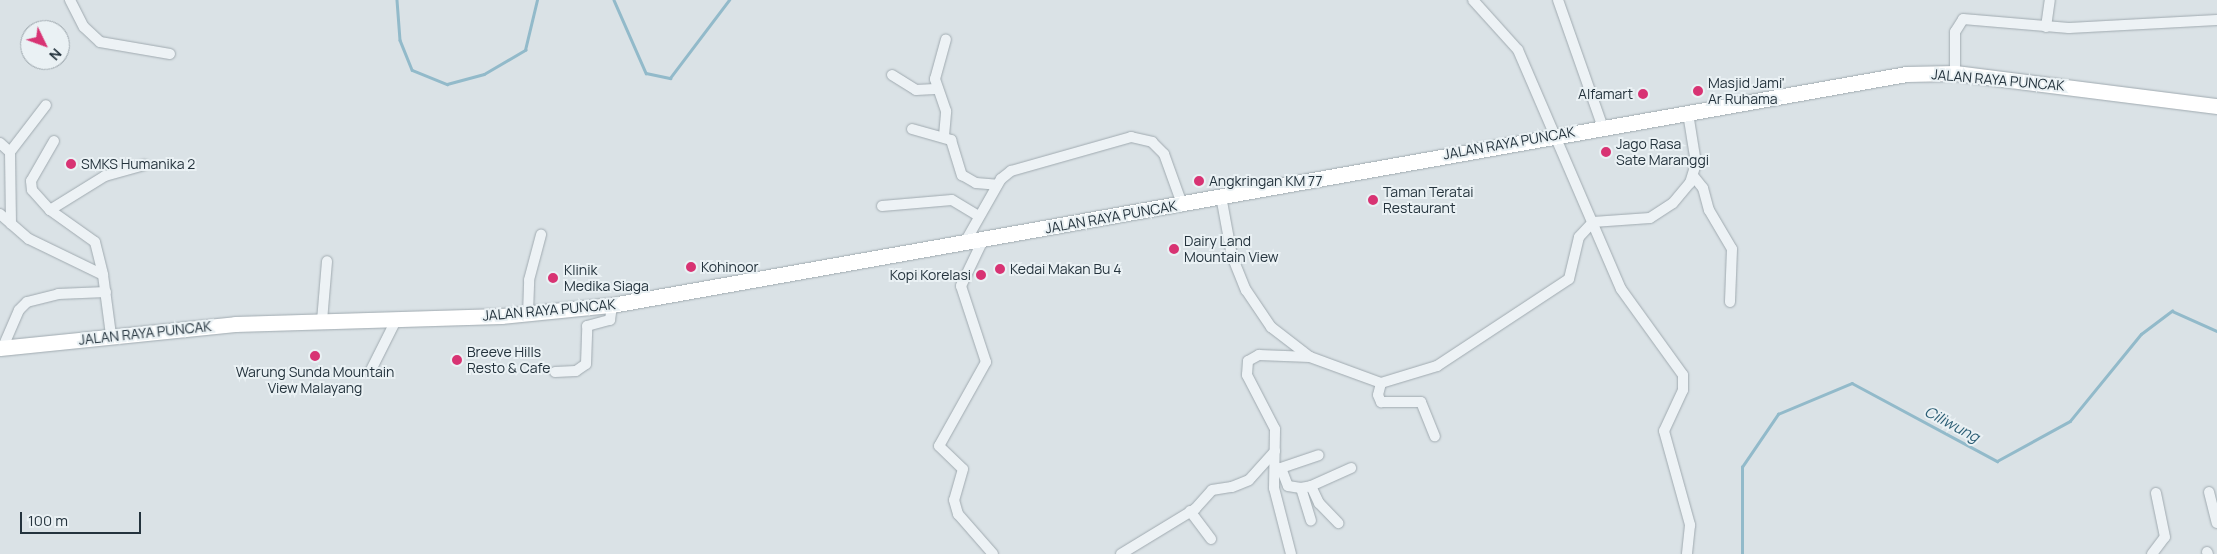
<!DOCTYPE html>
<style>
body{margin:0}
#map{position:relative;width:2217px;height:554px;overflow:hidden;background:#dae2e6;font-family:Manrope,sans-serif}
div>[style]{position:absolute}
.stream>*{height:2.5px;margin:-1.25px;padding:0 1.25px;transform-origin:1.25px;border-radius:1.25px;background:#92baca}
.roads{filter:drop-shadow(0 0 1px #a0aab0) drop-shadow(0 0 1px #a0aab0)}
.minor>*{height:10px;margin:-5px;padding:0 5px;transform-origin:5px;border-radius:5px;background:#edf2f5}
.highway>*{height:15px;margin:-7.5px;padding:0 7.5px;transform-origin:7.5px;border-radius:7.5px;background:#fff}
.dots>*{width:14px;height:14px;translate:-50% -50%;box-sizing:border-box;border:2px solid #eaf1f4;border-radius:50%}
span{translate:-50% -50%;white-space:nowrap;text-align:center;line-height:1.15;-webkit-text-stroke:4px #eaf1f4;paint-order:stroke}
.street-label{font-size:14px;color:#24333d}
.poi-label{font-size:14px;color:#24333d}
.left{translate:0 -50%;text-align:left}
.right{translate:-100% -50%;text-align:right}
.water-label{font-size:15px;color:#2b5d74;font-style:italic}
.north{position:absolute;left:20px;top:20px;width:50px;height:50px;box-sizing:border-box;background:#eaf1f4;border:1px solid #9ba5ab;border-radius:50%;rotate:132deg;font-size:14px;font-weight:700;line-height:20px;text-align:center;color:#24333d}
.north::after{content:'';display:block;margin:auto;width:18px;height:22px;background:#d83373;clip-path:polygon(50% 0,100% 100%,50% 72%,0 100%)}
.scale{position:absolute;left:20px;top:512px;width:121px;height:22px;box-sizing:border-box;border:2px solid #24333d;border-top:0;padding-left:6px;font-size:15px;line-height:18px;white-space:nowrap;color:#24333d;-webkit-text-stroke:4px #eaf1f4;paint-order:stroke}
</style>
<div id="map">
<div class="stream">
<i style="left:397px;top:0;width:40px;rotate:85.7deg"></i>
<i style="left:400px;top:40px;width:32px;rotate:68deg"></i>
<i style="left:412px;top:70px;width:38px;rotate:22deg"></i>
<i style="left:447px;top:84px;width:38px;rotate:-15deg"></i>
<i style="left:484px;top:74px;width:48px;rotate:-30.3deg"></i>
<i style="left:525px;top:50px;width:51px;rotate:-76.5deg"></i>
<i style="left:614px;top:0;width:80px;rotate:66.3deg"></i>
<i style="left:646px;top:73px;width:25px;rotate:12deg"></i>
<i style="left:670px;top:78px;width:98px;rotate:-52.9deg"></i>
<i style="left:1742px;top:554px;width:87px;rotate:-90deg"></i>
<i style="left:1742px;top:467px;width:64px;rotate:-55.8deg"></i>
<i style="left:1778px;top:414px;width:80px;rotate:-22.7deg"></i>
<i style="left:1852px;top:383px;width:165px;rotate:28.3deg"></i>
<i style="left:1997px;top:461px;width:83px;rotate:-28.7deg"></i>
<i style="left:2070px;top:421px;width:112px;rotate:-50.8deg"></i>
<i style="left:2141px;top:334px;width:39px;rotate:-37deg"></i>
<i style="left:2172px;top:311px;width:49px;rotate:24deg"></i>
</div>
<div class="roads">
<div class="minor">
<i style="left:70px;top:0;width:30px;rotate:63deg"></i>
<i style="left:84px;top:27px;width:22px;rotate:43deg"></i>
<i style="left:100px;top:42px;width:71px;rotate:9.7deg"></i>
<i style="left:1473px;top:0;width:67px;rotate:48deg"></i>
<i style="left:1518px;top:50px;width:260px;rotate:66.7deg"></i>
<i style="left:1621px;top:289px;width:106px;rotate:54.2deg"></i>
<i style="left:1683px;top:375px;width:15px;rotate:90deg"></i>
<i style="left:1683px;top:390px;width:45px;rotate:114.9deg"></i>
<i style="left:1664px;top:431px;width:98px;rotate:74.5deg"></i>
<i style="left:1690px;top:525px;width:29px;rotate:96deg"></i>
<i style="left:1558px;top:0;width:136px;rotate:70.6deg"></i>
<i style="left:2046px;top:27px;width:27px;rotate:-82deg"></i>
<i style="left:1955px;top:73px;width:41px;rotate:-90deg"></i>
<i style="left:1955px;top:32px;width:15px;rotate:-58deg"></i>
<i style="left:1963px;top:19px;width:106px;rotate:4.9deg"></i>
<i style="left:2069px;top:28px;width:148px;rotate:-3.1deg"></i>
<i style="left:892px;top:75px;width:28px;rotate:32deg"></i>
<i style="left:916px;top:90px;width:19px;rotate:-3deg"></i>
<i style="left:912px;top:129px;width:41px;rotate:15.8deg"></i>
<i style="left:951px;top:140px;width:37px;rotate:73deg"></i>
<i style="left:962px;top:175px;width:16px;rotate:30deg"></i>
<i style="left:976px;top:183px;width:21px;rotate:5deg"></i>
<i style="left:944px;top:136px;width:25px;rotate:-85deg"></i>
<i style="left:946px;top:111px;width:34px;rotate:-109deg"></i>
<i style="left:935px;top:79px;width:41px;rotate:-74.6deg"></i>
<i style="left:54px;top:141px;width:46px;rotate:119.9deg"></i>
<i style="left:31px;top:181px;width:9px;rotate:84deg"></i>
<i style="left:32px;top:190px;width:27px;rotate:48deg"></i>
<i style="left:50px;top:210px;width:55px;rotate:35.4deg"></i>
<i style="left:95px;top:242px;width:34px;rotate:76deg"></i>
<i style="left:0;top:143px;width:13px;rotate:42deg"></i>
<i style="left:10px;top:152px;width:72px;rotate:89.2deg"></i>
<i style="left:10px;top:152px;width:59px;rotate:-52.5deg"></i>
<i style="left:1694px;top:177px;width:14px;rotate:51deg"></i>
<i style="left:1703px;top:188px;width:23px;rotate:75deg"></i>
<i style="left:1709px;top:210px;width:45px;rotate:59.5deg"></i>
<i style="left:1732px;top:249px;width:53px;rotate:92.2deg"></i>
<i style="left:1221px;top:196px;width:61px;rotate:79.6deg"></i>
<i style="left:1232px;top:256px;width:37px;rotate:68deg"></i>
<i style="left:1246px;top:290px;width:45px;rotate:56deg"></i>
<i style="left:1271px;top:327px;width:49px;rotate:37.6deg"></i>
<i style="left:882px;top:206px;width:70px;rotate:-4.9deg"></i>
<i style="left:952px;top:200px;width:31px;rotate:31deg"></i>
<i style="left:50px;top:210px;width:65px;rotate:-31.7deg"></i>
<i style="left:105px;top:176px;width:41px;rotate:-15.8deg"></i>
<i style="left:0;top:214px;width:38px;rotate:41deg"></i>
<i style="left:29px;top:239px;width:82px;rotate:25.9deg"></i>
<i style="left:103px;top:275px;width:61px;rotate:82.4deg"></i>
<i style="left:983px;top:240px;width:51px;rotate:115.6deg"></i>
<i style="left:961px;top:286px;width:80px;rotate:71.8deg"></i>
<i style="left:986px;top:362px;width:96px;rotate:119.2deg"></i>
<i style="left:939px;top:446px;width:33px;rotate:44deg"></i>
<i style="left:963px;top:469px;width:32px;rotate:106deg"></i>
<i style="left:954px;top:500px;width:15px;rotate:74deg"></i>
<i style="left:958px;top:514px;width:53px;rotate:48.8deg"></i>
<i style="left:964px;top:244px;width:75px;rotate:-60.4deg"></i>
<i style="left:1001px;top:179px;width:13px;rotate:-39deg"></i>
<i style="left:1011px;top:171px;width:125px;rotate:-15.8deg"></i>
<i style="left:1131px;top:137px;width:22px;rotate:13deg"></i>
<i style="left:1152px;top:142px;width:17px;rotate:45deg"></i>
<i style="left:1164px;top:154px;width:53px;rotate:70.2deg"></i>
<i style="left:528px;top:314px;width:34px;rotate:-88deg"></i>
<i style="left:529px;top:280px;width:47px;rotate:-75.1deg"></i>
<i style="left:322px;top:321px;width:60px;rotate:-85.2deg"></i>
<i style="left:3px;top:347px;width:40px;rotate:-66.6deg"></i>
<i style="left:19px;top:310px;width:11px;rotate:-45deg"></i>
<i style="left:27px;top:302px;width:32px;rotate:-14deg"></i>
<i style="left:58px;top:294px;width:48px;rotate:-2.4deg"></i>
<i style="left:370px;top:372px;width:58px;rotate:-63.4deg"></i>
<i style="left:555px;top:372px;width:21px;rotate:-3deg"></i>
<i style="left:576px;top:371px;width:12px;rotate:-35deg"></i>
<i style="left:586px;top:364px;width:38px;rotate:-88deg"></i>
<i style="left:587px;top:326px;width:24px;rotate:-15deg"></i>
<i style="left:610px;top:320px;width:15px;rotate:-82deg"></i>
<i style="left:1381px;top:383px;width:12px;rotate:104deg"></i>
<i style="left:1378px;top:395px;width:8px;rotate:67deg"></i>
<i style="left:1381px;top:402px;width:40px"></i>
<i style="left:1421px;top:402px;width:37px;rotate:68deg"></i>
<i style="left:1281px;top:468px;width:19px;rotate:69deg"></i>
<i style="left:1288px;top:486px;width:13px;rotate:9deg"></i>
<i style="left:1301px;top:488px;width:34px;rotate:73deg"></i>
<i style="left:1275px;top:470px;width:46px;rotate:-18.8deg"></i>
<i style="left:1311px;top:486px;width:44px;rotate:-24.2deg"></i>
<i style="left:1301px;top:488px;width:10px;rotate:-11deg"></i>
<i style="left:1311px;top:486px;width:19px;rotate:65deg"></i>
<i style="left:1319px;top:503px;width:28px;rotate:46deg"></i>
<i style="left:2209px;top:492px;width:32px;rotate:76deg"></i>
<i style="left:1190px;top:511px;width:35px;rotate:53deg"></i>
<i style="left:2207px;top:552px;width:2px;rotate:63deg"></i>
<i style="left:1121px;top:554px;width:87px;rotate:-31.3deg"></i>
<i style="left:1195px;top:509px;width:25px;rotate:-48deg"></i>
<i style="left:1212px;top:490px;width:20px;rotate:-9deg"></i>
<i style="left:1232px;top:487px;width:18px;rotate:-22deg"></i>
<i style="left:1249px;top:480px;width:39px;rotate:-48deg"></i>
<i style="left:1291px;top:554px;width:68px;rotate:-104.4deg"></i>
<i style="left:1274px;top:488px;width:59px;rotate:-89deg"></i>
<i style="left:1275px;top:429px;width:61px;rotate:-117.4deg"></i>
<i style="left:1247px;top:375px;width:14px;rotate:-86deg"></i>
<i style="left:1248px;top:361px;width:13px;rotate:-29deg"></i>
<i style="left:1259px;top:355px;width:51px;rotate:2.2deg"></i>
<i style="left:1310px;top:357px;width:76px;rotate:20.1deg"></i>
<i style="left:1381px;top:383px;width:59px;rotate:-16.9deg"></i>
<i style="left:1437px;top:366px;width:158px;rotate:-33.4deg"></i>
<i style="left:1569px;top:279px;width:43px;rotate:-76.6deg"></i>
<i style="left:1579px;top:237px;width:21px;rotate:-47deg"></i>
<i style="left:1593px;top:222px;width:57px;rotate:-4deg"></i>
<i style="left:1650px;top:218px;width:27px;rotate:-33deg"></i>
<i style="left:1673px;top:203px;width:26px;rotate:-50deg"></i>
<i style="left:1690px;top:183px;width:21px;rotate:-73deg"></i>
<i style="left:1696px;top:163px;width:51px;rotate:-99.1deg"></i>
<i style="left:2152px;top:554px;width:21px;rotate:-53deg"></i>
<i style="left:2165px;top:537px;width:45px;rotate:-101.6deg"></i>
</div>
<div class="highway">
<i style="left:0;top:348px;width:236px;rotate:-5.8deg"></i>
<i style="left:235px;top:324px;width:266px;rotate:-1.7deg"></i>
<i style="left:501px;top:316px;width:112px;rotate:-5.7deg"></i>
<i style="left:612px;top:305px;width:1314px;rotate:-10.12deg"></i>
<i style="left:1906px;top:74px;width:49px;rotate:-1.2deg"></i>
<i style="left:1955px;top:73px;width:264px;rotate:7.2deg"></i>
</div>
</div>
<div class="dots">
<i style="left:1698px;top:91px;background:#d83373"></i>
<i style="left:1643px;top:94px;background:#d83373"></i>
<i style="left:1606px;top:152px;background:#d83373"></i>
<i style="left:71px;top:164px;background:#d83373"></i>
<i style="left:1199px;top:181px;background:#d83373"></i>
<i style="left:1373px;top:200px;background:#d83373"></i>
<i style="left:1174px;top:249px;background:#d83373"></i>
<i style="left:691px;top:267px;background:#d83373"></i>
<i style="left:1000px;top:269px;background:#d83373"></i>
<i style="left:981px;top:275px;background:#d83373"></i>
<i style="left:553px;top:278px;background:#d83373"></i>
<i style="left:315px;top:356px;background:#d83373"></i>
<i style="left:457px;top:360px;background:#d83373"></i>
</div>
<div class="street-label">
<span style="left:1998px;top:80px;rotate:5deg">JALAN RAYA PUNCAK</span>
<span style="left:1509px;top:143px;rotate:-10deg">JALAN RAYA PUNCAK</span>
<span style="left:1111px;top:217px;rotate:-10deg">JALAN RAYA PUNCAK</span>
<span style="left:549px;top:310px;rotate:-5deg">JALAN RAYA PUNCAK</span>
<span style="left:145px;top:333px;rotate:-6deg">JALAN RAYA PUNCAK</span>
</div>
<div class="poi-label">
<span class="left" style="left:1708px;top:91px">Masjid Jami'<br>Ar Ruhama</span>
<span class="right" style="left:1633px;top:94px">Alfamart</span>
<span class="left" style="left:1616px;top:152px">Jago Rasa<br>Sate Maranggi</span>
<span class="left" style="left:81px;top:164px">SMKS Humanika 2</span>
<span class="left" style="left:1209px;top:181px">Angkringan KM 77</span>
<span class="left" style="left:1383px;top:200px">Taman Teratai<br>Restaurant</span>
<span class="left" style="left:1184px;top:249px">Dairy Land<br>Mountain View</span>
<span class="left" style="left:701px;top:267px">Kohinoor</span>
<span class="left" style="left:1010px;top:269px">Kedai Makan Bu 4</span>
<span class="left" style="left:564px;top:278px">Klinik<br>Medika Siaga</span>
<span class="right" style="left:971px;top:275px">Kopi Korelasi</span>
<span class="left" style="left:467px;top:360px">Breeve Hills<br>Resto &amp; Cafe</span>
<span style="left:315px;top:380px">Warung Sunda Mountain<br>View Malayang</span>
</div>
<div class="water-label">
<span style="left:1952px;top:424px;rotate:28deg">Ciliwung</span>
</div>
<div class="north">N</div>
<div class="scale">100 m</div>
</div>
